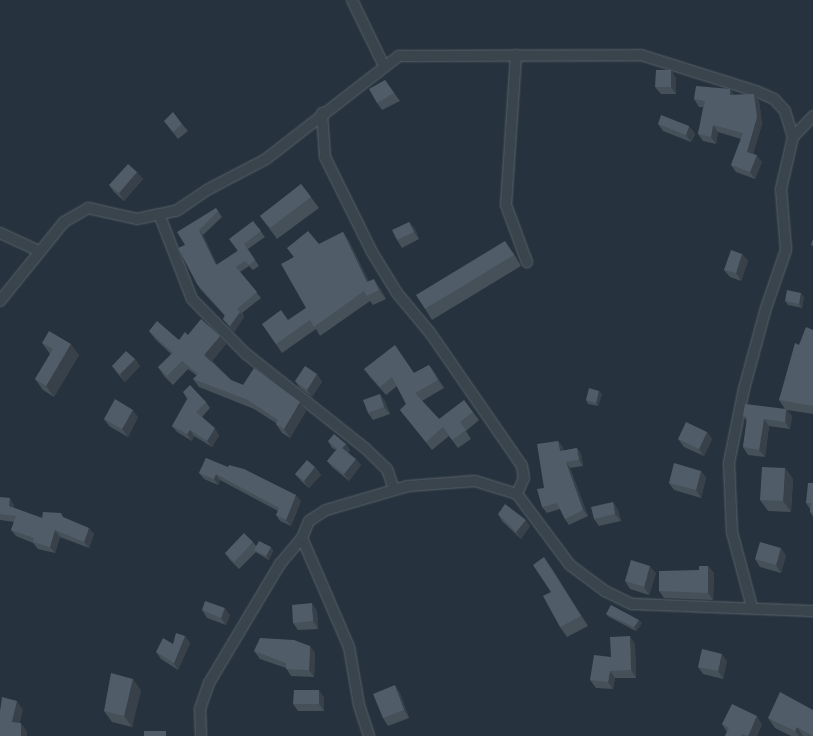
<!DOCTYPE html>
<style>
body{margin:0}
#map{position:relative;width:813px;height:736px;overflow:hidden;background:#26323d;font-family:Karla,sans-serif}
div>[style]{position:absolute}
.roads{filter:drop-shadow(0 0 1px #58626b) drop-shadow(0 0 1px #58626b)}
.street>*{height:10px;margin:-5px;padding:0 5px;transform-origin:5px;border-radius:5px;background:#3a444d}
.wall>*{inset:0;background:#455059}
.shaded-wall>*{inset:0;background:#384149}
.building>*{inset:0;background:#505d68}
span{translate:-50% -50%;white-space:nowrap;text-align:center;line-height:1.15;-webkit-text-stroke:4px #1f2932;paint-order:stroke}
</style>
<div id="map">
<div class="roads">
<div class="street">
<i style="left:352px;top:0;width:73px;rotate:64.1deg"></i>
<i style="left:516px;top:55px;width:150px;rotate:93.8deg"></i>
<i style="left:506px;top:205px;width:61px;rotate:69.8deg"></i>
<i style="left:322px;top:113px;width:44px;rotate:86.1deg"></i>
<i style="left:325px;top:157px;width:106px;rotate:63.7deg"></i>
<i style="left:372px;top:252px;width:48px;rotate:58.6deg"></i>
<i style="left:397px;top:293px;width:53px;rotate:50.3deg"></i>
<i style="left:431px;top:334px;width:160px;rotate:55.4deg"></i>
<i style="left:522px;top:466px;width:12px;rotate:81deg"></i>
<i style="left:524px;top:478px;width:17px;rotate:114deg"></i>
<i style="left:793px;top:137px;width:29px;rotate:-46deg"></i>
<i style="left:159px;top:214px;width:91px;rotate:68.8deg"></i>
<i style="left:192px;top:299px;width:76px;rotate:45.5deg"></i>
<i style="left:245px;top:353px;width:154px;rotate:38.4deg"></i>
<i style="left:366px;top:449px;width:29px;rotate:44deg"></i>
<i style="left:387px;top:469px;width:21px;rotate:71deg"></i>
<i style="left:0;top:233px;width:43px;rotate:24.8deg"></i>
<i style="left:0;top:301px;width:102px;rotate:-51deg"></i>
<i style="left:64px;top:222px;width:28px;rotate:-30deg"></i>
<i style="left:88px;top:208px;width:50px;rotate:12.7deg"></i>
<i style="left:137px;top:219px;width:40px;rotate:-12deg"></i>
<i style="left:176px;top:211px;width:37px;rotate:-34deg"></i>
<i style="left:207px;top:190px;width:67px;rotate:-27.7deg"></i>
<i style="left:266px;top:159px;width:168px;rotate:-37.8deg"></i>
<i style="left:399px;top:56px;width:242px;rotate:-0.2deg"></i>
<i style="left:641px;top:55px;width:121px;rotate:17.4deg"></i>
<i style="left:756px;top:91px;width:20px;rotate:24deg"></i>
<i style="left:774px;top:99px;width:16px;rotate:47deg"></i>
<i style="left:785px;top:111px;width:27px;rotate:73deg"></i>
<i style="left:793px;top:137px;width:53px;rotate:103deg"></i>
<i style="left:781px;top:189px;width:61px;rotate:85.3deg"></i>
<i style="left:786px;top:250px;width:61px;rotate:109deg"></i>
<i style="left:766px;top:308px;width:84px;rotate:105.2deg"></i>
<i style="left:744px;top:389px;width:76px;rotate:101.5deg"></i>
<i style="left:729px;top:463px;width:69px;rotate:87.5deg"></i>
<i style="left:732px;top:532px;width:78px;rotate:75.1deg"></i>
<i style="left:302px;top:538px;width:119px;rotate:66.7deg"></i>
<i style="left:349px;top:647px;width:59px;rotate:80.2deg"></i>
<i style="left:359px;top:705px;width:33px;rotate:72deg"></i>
<i style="left:201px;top:736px;width:27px;rotate:-92deg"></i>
<i style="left:200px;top:709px;width:28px;rotate:-71deg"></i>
<i style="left:209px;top:683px;width:139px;rotate:-59.2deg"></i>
<i style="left:280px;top:564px;width:34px;rotate:-50deg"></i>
<i style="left:302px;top:538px;width:18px;rotate:-68deg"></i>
<i style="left:309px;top:521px;width:20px;rotate:-33deg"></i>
<i style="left:326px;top:510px;width:85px;rotate:-16.3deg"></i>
<i style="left:408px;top:486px;width:67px;rotate:-4.3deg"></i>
<i style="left:475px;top:481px;width:44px;rotate:17.2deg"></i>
<i style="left:517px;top:494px;width:89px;rotate:53.3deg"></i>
<i style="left:570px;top:565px;width:44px;rotate:36.6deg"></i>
<i style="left:605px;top:591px;width:30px;rotate:26deg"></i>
<i style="left:632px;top:604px;width:181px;rotate:2.2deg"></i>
</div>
</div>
<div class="wall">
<i style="clip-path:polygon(676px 78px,676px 94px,661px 94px,655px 87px)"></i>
<i style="clip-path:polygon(385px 80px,400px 101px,382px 110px,377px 103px)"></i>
<i style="clip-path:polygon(730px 89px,734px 95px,754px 94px,759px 101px,762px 124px,753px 154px,762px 162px,755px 179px,736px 172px,731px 165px,741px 139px,718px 132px,716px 144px,703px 141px,698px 134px,703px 107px,699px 107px,694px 99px)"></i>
<i style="clip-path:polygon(164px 121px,182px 124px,188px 131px,178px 139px)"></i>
<i style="clip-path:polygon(658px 124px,689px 126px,695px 134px,691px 142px,663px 131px)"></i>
<i style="clip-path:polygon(137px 172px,143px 179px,124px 201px,114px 192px,109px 185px)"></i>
<i style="clip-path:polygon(301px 184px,319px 208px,277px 239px,260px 216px)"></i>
<i style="clip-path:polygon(216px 208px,222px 217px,203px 235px,217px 265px,237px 251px,253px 221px,265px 237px,248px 249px,259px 266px,253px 270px,249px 266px,240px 272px,261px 298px,242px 313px,244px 317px,234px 332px,227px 324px,223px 319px,225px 316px,201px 290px,197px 284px,185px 245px)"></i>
<i style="clip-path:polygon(409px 222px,415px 229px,419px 239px,402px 248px,397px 240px)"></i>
<i style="clip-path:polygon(343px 232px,349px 241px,369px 282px,380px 288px,386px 299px,373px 305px,370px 301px,320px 336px,316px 329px,282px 353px,262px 324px,288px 320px,306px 308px,294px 257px,287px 248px,319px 244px)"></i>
<i style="clip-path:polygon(513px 252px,521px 266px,432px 320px,425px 309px)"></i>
<i style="clip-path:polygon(742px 254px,748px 261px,741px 281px,730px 277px,724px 270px)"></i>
<i style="clip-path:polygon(804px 297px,802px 308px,788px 305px,785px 301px)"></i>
<i style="clip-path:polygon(813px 330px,813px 414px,787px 410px,792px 416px,790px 429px,769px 426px,765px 457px,748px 455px,743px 447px,747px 421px,743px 416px,785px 409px,779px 400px,799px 345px)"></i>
<i style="clip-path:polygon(149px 331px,179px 340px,188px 335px,220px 336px,226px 344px,212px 361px,231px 380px,306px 411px,290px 438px,282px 433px,276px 424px,276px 423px,254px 409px,199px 387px,193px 379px,197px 376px,188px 369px,173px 385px,164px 376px,158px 367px,171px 354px,155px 339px)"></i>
<i style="clip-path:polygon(42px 343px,79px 355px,54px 397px,43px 390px,35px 379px,50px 354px)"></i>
<i style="clip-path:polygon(135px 359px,140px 366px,125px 382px,117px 373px,112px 366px)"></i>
<i style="clip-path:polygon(429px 365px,435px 373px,444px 388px,422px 401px,439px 419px,473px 412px,479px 420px,466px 431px,471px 439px,458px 448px,449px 436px,432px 450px,400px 410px,406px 404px,397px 386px,386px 395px,370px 377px,364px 369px,414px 373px)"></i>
<i style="clip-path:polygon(317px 374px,322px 382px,312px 397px,300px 388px,295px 381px)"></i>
<i style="clip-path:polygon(183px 392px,206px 402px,210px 408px,202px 417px,219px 435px,212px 447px,194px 436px,192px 441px,177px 432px,172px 426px,187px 399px)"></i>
<i style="clip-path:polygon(602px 394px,598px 406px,588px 404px,586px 400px)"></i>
<i style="clip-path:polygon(385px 401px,390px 414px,373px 420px,368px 413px)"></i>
<i style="clip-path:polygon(138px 417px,128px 437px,109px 426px,104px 419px)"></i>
<i style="clip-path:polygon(707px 432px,712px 439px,704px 456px,684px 447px,678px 439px)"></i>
<i style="clip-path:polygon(328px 441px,346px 444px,350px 450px,348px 453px,361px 465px,349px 481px,332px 467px,327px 461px,336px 450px,332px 448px)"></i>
<i style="clip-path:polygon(558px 441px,563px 447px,563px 451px,577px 448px,581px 454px,583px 466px,570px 468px,588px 516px,569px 525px,565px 519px,560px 509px,547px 513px,542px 507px,544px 488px)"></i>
<i style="clip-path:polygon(206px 458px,301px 501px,291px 526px,280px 521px,276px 515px,278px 511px,220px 480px,218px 485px,204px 479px,199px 473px)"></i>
<i style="clip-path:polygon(315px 467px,321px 475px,309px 488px,301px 481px,295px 474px)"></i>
<i style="clip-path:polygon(785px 468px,793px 479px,791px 512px,768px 511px,760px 500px)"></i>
<i style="clip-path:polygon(701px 471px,706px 478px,701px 498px,674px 490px,669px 483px)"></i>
<i style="clip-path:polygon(813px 483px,813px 517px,810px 512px,810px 509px,806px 503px)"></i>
<i style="clip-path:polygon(0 497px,14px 505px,14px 508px,42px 518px,64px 518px,94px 534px,89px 548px,60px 537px,55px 553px,38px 549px,33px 543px,16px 536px,11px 530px,14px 522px,0 520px)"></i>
<i style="clip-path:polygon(613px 502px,618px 510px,621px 521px,599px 526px,594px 519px)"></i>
<i style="clip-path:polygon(498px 514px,530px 526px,521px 539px,502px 521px)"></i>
<i style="clip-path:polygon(253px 542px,256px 546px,271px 547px,273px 551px,269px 560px,257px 553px,256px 552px,239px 569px,230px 560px,225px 553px)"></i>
<i style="clip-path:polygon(786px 555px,781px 573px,760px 567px,755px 559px)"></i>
<i style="clip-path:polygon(708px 566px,714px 573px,713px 600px,664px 598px,659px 591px)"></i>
<i style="clip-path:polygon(551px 567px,588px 626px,567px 637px,560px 627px,551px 592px)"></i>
<i style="clip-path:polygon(656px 573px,649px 595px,630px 589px,625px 581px)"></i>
<i style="clip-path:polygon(202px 610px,230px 615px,226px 625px,207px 618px)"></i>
<i style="clip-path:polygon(317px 611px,318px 629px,298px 630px,293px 623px)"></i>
<i style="clip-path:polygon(606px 614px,642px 623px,636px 631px,609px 617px)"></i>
<i style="clip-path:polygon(185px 636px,190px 643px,178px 670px,161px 659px,156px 652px,173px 644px)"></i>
<i style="clip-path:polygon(635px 644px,636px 678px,615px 678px,613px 689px,596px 688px,590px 680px,611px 657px)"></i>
<i style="clip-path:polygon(310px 646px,315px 653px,314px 677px,291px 676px,286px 668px,260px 659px,254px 651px)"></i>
<i style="clip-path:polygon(727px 661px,723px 679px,703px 674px,698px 667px)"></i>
<i style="clip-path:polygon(141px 690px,132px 727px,112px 722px,104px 711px)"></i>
<i style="clip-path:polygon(400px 693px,409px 718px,388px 726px,383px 718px)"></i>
<i style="clip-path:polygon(324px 697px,324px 711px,298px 711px,293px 704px)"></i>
<i style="clip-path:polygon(813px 710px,813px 736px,791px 736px,775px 728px,768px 718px)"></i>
<i style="clip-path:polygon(722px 724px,762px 724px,757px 736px,725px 736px,727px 732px)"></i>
</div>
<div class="shaded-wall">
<i style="clip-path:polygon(671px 70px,676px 78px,676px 94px,671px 87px)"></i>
<i style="clip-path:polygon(730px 89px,735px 96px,730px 95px)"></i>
<i style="clip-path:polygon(754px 94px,759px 101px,762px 124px,752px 159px,747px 152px)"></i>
<i style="clip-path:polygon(713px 125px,718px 132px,716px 144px,711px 137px)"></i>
<i style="clip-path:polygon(689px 126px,695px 134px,691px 142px,686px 135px)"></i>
<i style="clip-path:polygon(757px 155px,762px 162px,755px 179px,750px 172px)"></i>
<i style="clip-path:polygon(137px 172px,143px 179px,124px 201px,119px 193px)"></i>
<i style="clip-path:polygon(409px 222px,415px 229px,419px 239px,414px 232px)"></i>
<i style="clip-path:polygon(199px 230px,203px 235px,220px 271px,216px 265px)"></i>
<i style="clip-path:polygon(343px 232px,349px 241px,374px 292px,367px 282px)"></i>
<i style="clip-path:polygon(505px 241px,513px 252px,521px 266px,514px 255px)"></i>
<i style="clip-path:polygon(742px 254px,748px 261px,741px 281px,736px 273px)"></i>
<i style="clip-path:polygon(374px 279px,380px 288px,386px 299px,379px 290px)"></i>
<i style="clip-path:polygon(801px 293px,804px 297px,802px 308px,799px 304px)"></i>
<i style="clip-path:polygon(240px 312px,244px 317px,234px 332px,230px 326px)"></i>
<i style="clip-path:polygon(220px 336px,226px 344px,210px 363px,204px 355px)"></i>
<i style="clip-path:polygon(71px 344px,79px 355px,54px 397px,46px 386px)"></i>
<i style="clip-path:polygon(135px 359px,140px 366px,125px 382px,120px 374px)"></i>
<i style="clip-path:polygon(429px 365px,435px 373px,444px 388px,438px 380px)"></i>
<i style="clip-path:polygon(317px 374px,322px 382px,312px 397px,307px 390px)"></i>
<i style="clip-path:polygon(599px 391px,602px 394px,598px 406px,596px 403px)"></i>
<i style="clip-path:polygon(380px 394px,385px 401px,390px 414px,384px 407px)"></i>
<i style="clip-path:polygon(300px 402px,306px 411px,290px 438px,284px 429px)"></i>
<i style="clip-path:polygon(786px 409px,792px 416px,790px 429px,785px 422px)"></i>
<i style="clip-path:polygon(133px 410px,138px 417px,128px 437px,122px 429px)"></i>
<i style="clip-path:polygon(764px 419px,769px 426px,765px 457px,759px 450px)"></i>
<i style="clip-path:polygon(215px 428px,219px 435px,212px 447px,207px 441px)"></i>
<i style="clip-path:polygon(190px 430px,194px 436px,192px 441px,187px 434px)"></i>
<i style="clip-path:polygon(707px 432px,712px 439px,704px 456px,699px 449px)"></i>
<i style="clip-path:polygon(558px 441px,563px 447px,564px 457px,560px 451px)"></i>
<i style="clip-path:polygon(346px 444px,350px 450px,347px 455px,342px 448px)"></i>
<i style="clip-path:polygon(577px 448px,581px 454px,583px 466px,579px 460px)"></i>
<i style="clip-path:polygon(356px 459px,361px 465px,349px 481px,344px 474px)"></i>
<i style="clip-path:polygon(566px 462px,570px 468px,588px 516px,583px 510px)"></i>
<i style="clip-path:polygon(315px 467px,321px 475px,309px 488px,304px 481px)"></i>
<i style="clip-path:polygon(785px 468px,793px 479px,791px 512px,783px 501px)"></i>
<i style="clip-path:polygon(701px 471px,706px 478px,701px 498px,696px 490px)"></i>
<i style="clip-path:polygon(216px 474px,220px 480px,218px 485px,214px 479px)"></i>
<i style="clip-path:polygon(296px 495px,301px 501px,291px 526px,286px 520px)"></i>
<i style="clip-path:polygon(10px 498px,14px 505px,14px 512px,9px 506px)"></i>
<i style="clip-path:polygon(613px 502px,618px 510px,621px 521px,615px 514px)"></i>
<i style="clip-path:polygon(526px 520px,530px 526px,521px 539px,516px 532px)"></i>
<i style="clip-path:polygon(89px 528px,94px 534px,89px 548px,84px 542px)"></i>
<i style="clip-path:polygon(55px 530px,60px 537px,55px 553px,50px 547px)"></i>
<i style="clip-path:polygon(271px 547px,273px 551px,269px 560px,266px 556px)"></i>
<i style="clip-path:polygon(781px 548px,786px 555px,781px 573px,776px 565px)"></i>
<i style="clip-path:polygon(544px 557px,551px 567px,588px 626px,581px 616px)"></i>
<i style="clip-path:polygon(650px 566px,656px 573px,649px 595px,644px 587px)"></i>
<i style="clip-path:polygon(708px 566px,714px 573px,713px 600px,708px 593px)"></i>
<i style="clip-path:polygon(312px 603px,317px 611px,318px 629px,313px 621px)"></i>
<i style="clip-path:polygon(225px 608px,230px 615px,226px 625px,221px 618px)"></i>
<i style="clip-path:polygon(639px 620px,642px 623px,636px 631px,634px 627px)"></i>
<i style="clip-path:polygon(185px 636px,190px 643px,178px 670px,174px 663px)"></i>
<i style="clip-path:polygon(630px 636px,635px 644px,636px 678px,631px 670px)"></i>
<i style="clip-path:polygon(310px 646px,315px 653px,314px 677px,309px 670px)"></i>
<i style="clip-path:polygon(722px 654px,727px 661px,723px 679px,718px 671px)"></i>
<i style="clip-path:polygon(610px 671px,615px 678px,613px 689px,608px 682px)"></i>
<i style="clip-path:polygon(133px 679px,141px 690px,132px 727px,124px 716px)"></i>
<i style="clip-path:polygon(395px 685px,400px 693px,409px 718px,404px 710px)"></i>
<i style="clip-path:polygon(319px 690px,324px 697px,324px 711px,319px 704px)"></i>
<i style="clip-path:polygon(17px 701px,23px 710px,18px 731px,12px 722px)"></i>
<i style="clip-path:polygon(757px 716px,762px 724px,757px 736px,748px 736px)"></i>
<i style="clip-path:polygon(21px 723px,27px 732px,27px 736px,21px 736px)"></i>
<i style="clip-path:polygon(797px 727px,803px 736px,799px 736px,795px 731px)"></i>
</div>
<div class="building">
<i style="clip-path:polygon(656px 70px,671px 70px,671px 87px,655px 87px)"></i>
<i style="clip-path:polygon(385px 80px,394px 93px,377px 103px,369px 89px)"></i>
<i style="clip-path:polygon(696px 86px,730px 89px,730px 95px,754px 94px,757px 117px,747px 152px,757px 155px,750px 172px,731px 165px,743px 133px,713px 125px,711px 137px,698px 134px,705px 101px,694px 99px)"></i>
<i style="clip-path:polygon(173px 112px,182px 124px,173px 132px,164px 121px)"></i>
<i style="clip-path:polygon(661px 115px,689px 126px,686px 135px,658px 124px)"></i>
<i style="clip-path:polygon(128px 164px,137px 172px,119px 193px,109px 185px)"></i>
<i style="clip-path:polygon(301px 184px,311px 197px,270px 228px,260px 216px)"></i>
<i style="clip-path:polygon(216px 208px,218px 211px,199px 230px,216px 265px,238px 251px,229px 239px,253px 221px,261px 231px,244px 244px,255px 260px,249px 265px,245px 261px,236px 267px,257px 292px,237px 309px,240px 312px,230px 326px,223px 319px,225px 315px,197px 284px,178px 248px,185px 245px,177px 232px)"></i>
<i style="clip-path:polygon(409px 222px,414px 232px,397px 240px,392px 230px)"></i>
<i style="clip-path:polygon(308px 231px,319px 244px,343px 232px,367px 282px,374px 279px,379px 290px,367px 296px,364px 291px,314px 327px,310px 320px,276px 344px,262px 324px,281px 310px,288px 320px,306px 308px,281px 264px,294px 257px,287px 248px)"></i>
<i style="clip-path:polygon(813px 239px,813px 246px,811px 245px)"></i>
<i style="clip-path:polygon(505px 241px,514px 255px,425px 309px,416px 295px)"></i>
<i style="clip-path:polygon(731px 250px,742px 254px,736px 273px,724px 270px)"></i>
<i style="clip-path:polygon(787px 290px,801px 293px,799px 304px,785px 301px)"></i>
<i style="clip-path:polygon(201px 319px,220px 336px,204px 355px,231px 380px,243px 385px,254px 368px,300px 402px,284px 429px,276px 424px,278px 420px,248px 400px,193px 379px,198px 374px,182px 361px,167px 376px,158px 367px,173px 353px,149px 331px,157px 321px,179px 340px,185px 332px,188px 335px)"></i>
<i style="clip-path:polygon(806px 327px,813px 330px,813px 406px,779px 400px,795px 343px,799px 345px)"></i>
<i style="clip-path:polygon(49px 331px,71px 344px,46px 386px,35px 379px,53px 349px,42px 343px)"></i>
<i style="clip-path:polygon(395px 345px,414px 373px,429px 365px,438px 380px,415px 393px,439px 419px,464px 400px,473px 412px,460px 422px,466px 430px,452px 440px,443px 427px,426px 442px,400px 410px,406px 404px,392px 377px,380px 387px,364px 369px)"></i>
<i style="clip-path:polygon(126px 351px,135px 359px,120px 374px,112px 366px)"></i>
<i style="clip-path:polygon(305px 366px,317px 374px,307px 390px,295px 381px)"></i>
<i style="clip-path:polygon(190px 385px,206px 402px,196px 412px,215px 428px,207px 441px,190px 430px,187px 434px,172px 426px,188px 398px,183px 392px)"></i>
<i style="clip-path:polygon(589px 388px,599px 391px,596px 403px,586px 400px)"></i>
<i style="clip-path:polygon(380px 394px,384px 407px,368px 413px,363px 400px)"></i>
<i style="clip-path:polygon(115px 399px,133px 410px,122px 429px,104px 419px)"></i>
<i style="clip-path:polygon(745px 404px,786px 409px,785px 422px,764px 419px,759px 450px,743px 447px,747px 417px,743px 416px)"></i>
<i style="clip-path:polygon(686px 422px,707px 432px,699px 449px,678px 439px)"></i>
<i style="clip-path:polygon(334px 434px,346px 444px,342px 448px,356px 459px,344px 474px,327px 461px,337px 449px,328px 441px)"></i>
<i style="clip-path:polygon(558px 441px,560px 451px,577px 448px,579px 460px,566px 462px,583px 510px,565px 519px,557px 503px,542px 507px,537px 489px,544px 488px,537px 444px)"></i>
<i style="clip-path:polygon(206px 458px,228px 467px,229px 465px,244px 469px,296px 495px,286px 520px,276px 515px,279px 508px,216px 474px,214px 479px,199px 473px)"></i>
<i style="clip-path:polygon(307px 460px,315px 467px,304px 481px,295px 474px)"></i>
<i style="clip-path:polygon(674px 463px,701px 471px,696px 490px,669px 483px)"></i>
<i style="clip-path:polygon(762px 467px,785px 468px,783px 501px,760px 500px)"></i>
<i style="clip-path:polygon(808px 483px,813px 483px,813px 513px,810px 512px,811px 503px,806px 503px)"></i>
<i style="clip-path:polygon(0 497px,10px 498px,9px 506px,42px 518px,43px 512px,61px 513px,63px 517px,89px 528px,84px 542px,55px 530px,50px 547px,33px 542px,34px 538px,11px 530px,16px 516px,0 514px)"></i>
<i style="clip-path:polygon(613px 502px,615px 514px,594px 519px,591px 507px)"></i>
<i style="clip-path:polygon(505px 504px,526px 520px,516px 532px,498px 514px)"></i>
<i style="clip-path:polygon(244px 533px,253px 542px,234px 562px,225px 553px)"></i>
<i style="clip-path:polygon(259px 541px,271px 547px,266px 556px,254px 550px)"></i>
<i style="clip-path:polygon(760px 542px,781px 548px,776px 565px,755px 559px)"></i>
<i style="clip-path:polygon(544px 557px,581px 616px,560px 627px,543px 596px,551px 592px,533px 565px)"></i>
<i style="clip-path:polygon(631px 560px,650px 566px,644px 587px,625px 581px)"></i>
<i style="clip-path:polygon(699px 566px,708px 566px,708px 593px,659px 591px,659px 571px,699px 570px)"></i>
<i style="clip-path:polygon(205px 601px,225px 608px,221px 618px,202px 610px)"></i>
<i style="clip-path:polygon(312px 603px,313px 621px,293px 623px,292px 605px)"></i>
<i style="clip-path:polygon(611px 605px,639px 620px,634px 627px,606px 614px)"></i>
<i style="clip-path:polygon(176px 633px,185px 636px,174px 663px,156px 652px,163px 638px,173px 644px)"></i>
<i style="clip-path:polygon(630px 636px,631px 670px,610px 671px,608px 682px,590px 680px,594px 655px,611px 657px,610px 637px)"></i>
<i style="clip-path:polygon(260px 638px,294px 640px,310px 646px,309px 670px,286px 669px,286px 663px,254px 651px)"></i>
<i style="clip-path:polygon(702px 649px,722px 654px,718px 671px,698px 667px)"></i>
<i style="clip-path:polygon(111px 673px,133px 679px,124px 716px,104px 711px)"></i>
<i style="clip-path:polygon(395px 685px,404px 710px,383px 718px,373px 694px)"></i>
<i style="clip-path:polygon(294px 690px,319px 690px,319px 704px,293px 704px)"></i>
<i style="clip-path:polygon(780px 692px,813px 710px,813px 736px,797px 727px,795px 731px,768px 718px)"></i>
<i style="clip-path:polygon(2px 697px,17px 701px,12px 722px,21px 723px,21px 736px,0 736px,0 711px)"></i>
<i style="clip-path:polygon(732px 704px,757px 716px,748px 736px,742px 734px,741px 736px,725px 736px,729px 728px,722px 724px)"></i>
<i style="clip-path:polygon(144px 731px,166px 731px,166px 736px,144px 736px)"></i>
</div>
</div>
